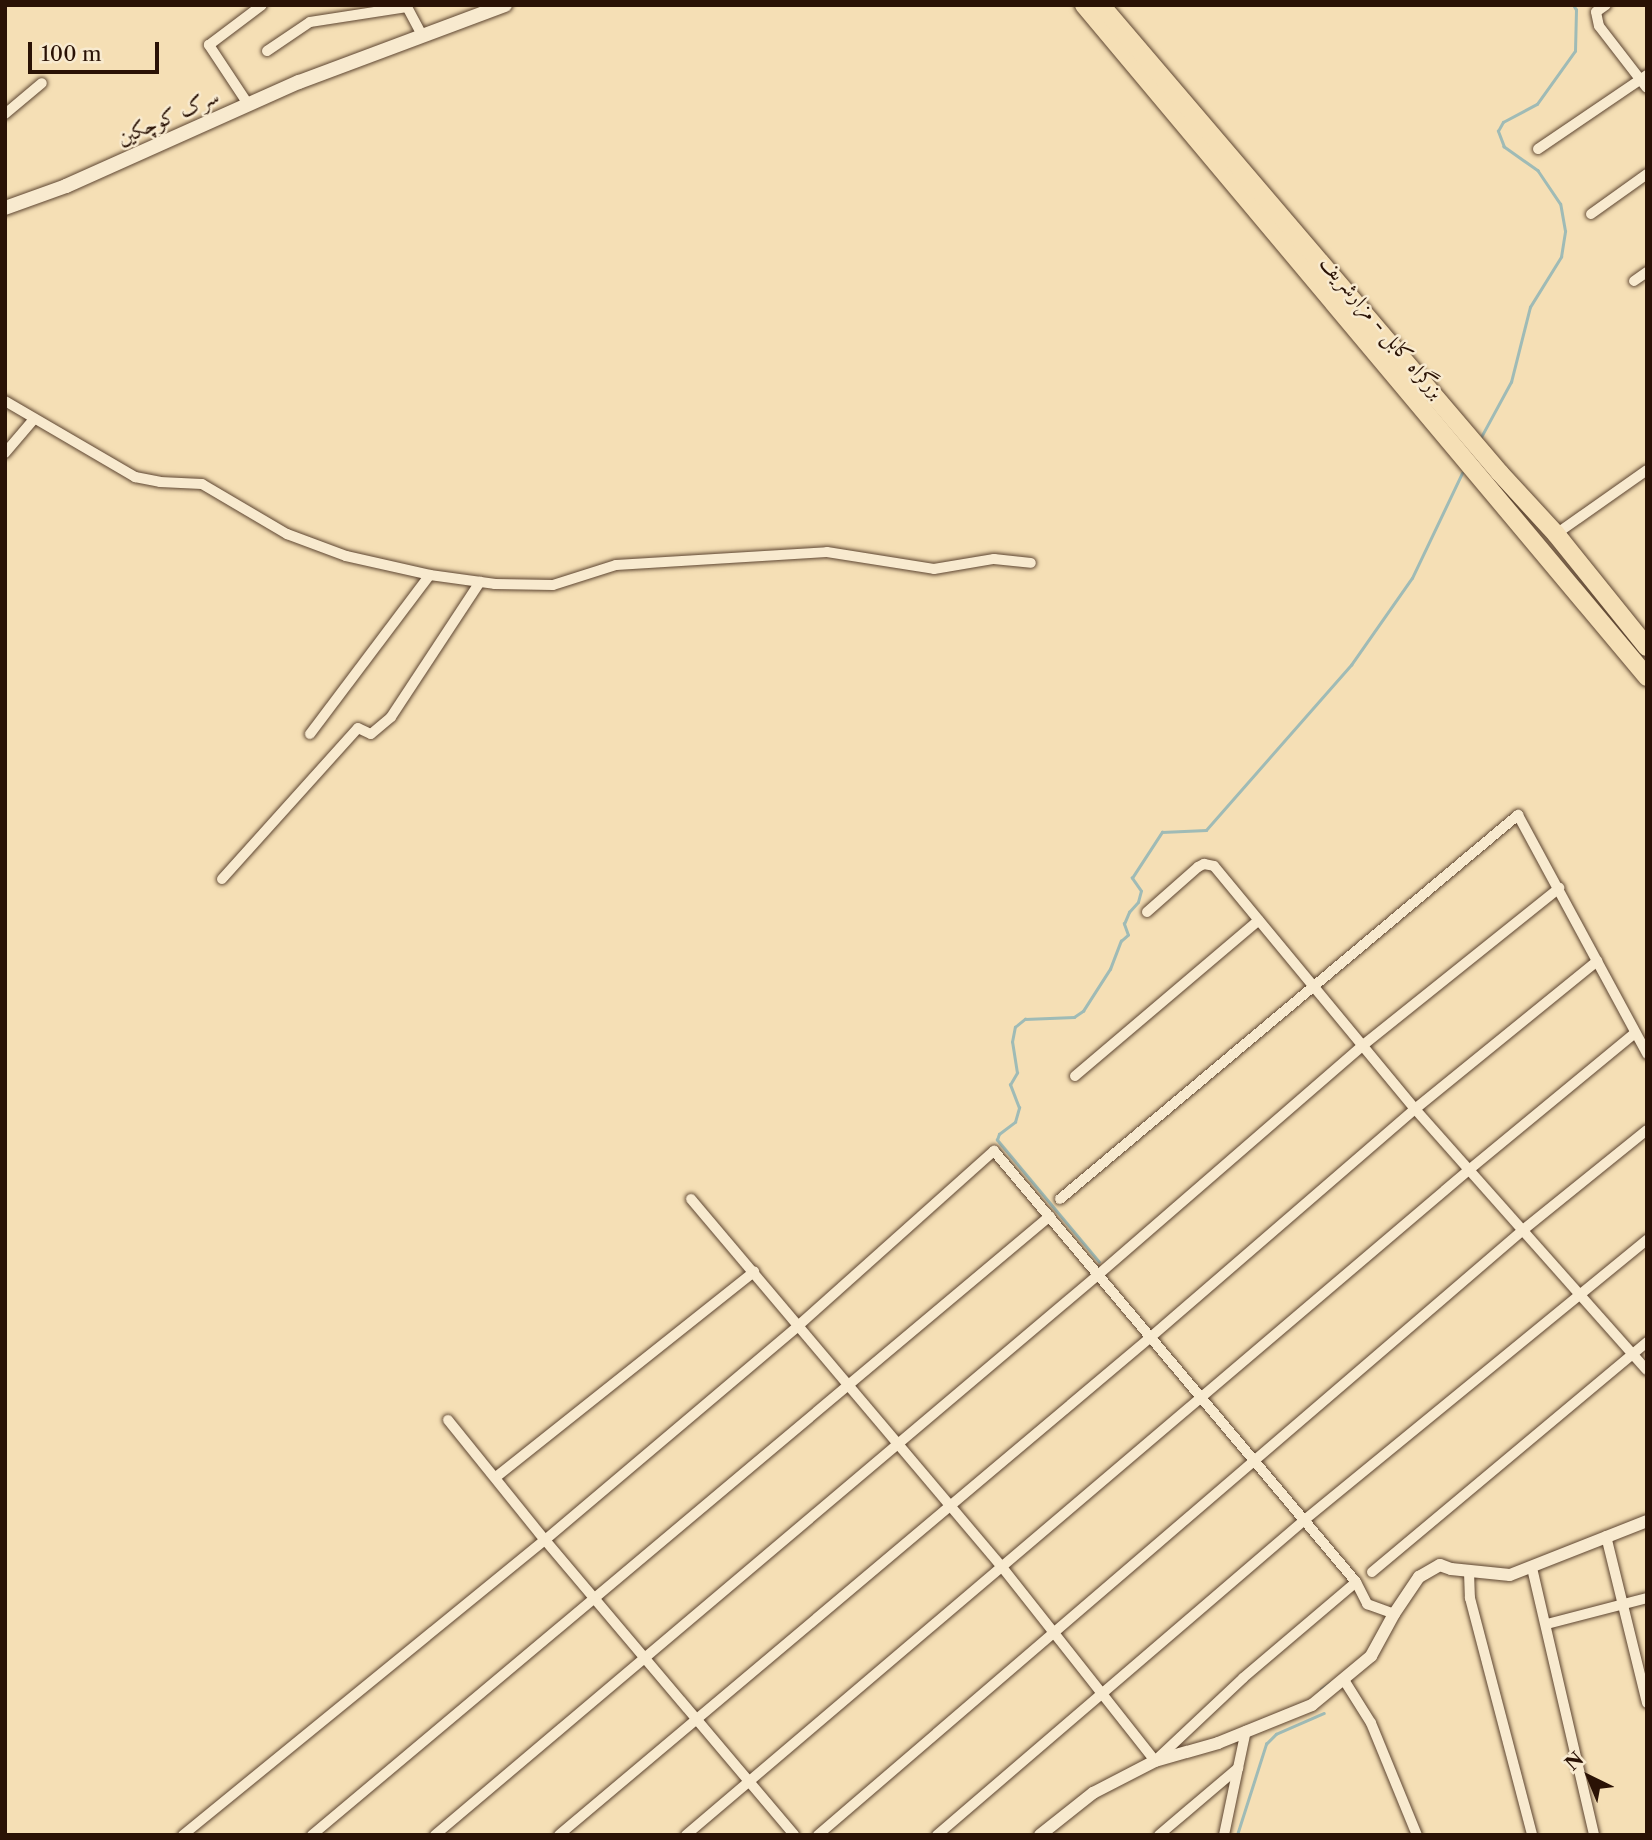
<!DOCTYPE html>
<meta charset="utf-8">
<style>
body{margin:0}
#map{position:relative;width:1652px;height:1840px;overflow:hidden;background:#f5dfb5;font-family:"Libre Caslon Text",Amiri,serif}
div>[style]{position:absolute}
.stream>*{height:2.5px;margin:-1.25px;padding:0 1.25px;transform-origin:1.25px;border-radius:1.25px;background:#9fbbb6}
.roads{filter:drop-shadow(0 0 2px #5d4531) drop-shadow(0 0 2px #5d4531)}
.minor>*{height:10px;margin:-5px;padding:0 5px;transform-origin:5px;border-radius:5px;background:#f8eacf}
.tertiary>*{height:12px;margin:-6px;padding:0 6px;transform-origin:6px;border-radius:6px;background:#f8eacf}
.secondary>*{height:14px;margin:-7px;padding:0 7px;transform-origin:7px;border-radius:7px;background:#f8eacf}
.trunk>*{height:18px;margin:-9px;padding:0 9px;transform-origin:9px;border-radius:9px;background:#f5dfb5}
span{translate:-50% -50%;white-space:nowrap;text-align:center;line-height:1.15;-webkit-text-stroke:5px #f8eacf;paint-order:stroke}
.street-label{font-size:21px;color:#2a1205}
.frame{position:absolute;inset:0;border:7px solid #2a1205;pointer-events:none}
.north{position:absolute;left:1554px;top:1742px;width:70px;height:70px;-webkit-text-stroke:5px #f8eacf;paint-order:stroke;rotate:317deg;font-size:19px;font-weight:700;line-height:28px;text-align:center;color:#2a1205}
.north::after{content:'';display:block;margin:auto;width:24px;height:32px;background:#2a1205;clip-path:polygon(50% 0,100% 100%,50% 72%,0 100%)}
.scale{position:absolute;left:28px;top:42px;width:131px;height:32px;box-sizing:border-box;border:4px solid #2a1205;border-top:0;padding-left:9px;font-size:21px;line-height:24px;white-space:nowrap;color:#2a1205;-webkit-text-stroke:5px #f8eacf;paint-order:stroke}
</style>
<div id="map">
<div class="stream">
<i style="left:1480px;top:439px;width:65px;rotate:-61.5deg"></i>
<i style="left:1511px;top:382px;width:77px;rotate:-75.8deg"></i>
<i style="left:1530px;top:307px;width:59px;rotate:-58.2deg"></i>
<i style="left:1561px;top:257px;width:26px;rotate:-81deg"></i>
<i style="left:1565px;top:231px;width:27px;rotate:-100deg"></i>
<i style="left:1560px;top:204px;width:40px;rotate:-124deg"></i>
<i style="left:1538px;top:171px;width:42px;rotate:-144.8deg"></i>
<i style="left:1504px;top:147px;width:17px;rotate:-111deg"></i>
<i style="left:1498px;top:131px;width:10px;rotate:-61deg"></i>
<i style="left:1503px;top:122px;width:38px;rotate:-28deg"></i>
<i style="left:1537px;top:104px;width:65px;rotate:-54.4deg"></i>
<i style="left:1575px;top:51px;width:41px;rotate:-88.6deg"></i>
<i style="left:1576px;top:10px;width:6px;rotate:-121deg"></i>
<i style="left:1099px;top:1262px;width:159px;rotate:-129.9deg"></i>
<i style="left:997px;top:1140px;width:6px;rotate:-72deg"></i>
<i style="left:999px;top:1134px;width:20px;rotate:-37deg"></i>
<i style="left:1015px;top:1122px;width:15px;rotate:-74deg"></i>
<i style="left:1019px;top:1108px;width:25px;rotate:-111deg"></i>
<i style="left:1010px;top:1085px;width:14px;rotate:-60deg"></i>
<i style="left:1017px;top:1073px;width:31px;rotate:-99deg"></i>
<i style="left:1012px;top:1042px;width:15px;rotate:-79deg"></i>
<i style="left:1015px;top:1027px;width:13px;rotate:-39deg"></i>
<i style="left:1025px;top:1019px;width:49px;rotate:-2.3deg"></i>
<i style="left:1074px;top:1017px;width:11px;rotate:-34deg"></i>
<i style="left:1083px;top:1011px;width:50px;rotate:-57.3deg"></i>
<i style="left:1110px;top:969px;width:30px;rotate:-69deg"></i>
<i style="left:1121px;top:941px;width:9px;rotate:-41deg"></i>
<i style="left:1128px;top:935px;width:12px;rotate:-110deg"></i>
<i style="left:1124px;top:924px;width:13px;rotate:-67deg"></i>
<i style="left:1129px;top:912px;width:13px;rotate:-48deg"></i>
<i style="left:1138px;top:902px;width:11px;rotate:-75deg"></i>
<i style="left:1141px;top:891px;width:16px;rotate:-125deg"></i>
<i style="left:1132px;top:878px;width:55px;rotate:-56.9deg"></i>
<i style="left:1162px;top:832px;width:44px;rotate:-2.6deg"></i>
<i style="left:1206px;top:830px;width:220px;rotate:-48.7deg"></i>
<i style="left:1351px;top:665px;width:106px;rotate:-55deg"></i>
<i style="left:1412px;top:578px;width:116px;rotate:-64.5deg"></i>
<i style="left:1321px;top:1689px;width:11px;rotate:-34deg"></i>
<i style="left:1237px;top:1835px;width:96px;rotate:-72.3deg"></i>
<i style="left:1266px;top:1744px;width:14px;rotate:-45deg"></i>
<i style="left:1276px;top:1734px;width:52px;rotate:-23.6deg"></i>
</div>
<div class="roads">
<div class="minor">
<i style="left:406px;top:5px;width:34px;rotate:62deg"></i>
<i style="left:1606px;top:5px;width:12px;rotate:145deg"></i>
<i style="left:1596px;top:12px;width:14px;rotate:78deg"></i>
<i style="left:1599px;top:26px;width:78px;rotate:52.3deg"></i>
<i style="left:267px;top:51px;width:52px;rotate:-34deg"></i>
<i style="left:310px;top:22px;width:98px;rotate:-8.8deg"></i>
<i style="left:248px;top:104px;width:71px;rotate:-123.5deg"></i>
<i style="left:209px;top:45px;width:66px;rotate:-37deg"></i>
<i style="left:5px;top:114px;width:48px;rotate:-40deg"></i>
<i style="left:1538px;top:149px;width:132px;rotate:-34.2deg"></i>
<i style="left:1591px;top:214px;width:69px;rotate:-35.5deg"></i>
<i style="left:1634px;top:281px;width:16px;rotate:-35deg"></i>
<i style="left:5px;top:401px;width:151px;rotate:30.3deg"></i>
<i style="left:135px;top:477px;width:25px;rotate:11deg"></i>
<i style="left:160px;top:482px;width:42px;rotate:2.7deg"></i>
<i style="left:202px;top:484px;width:99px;rotate:30.5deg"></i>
<i style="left:287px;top:534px;width:63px;rotate:20.4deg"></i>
<i style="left:346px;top:556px;width:86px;rotate:12.7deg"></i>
<i style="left:430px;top:575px;width:66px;rotate:7.9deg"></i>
<i style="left:495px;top:584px;width:58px;rotate:1deg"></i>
<i style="left:553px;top:585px;width:66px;rotate:-17.6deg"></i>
<i style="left:616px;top:565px;width:211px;rotate:-3.5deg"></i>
<i style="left:827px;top:552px;width:108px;rotate:9deg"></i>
<i style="left:934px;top:569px;width:61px;rotate:-9.5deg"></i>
<i style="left:994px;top:559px;width:37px;rotate:6deg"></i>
<i style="left:5px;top:453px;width:45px;rotate:-49.5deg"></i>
<i style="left:1556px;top:534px;width:111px;rotate:-35.1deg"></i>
<i style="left:310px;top:734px;width:199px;rotate:-53deg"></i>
<i style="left:222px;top:879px;width:203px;rotate:-48deg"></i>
<i style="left:358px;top:728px;width:14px;rotate:25deg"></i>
<i style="left:371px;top:734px;width:26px;rotate:-40deg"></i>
<i style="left:391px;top:717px;width:162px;rotate:-56.6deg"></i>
<i style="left:1147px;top:912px;width:68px;rotate:-41.4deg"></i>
<i style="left:1198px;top:867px;width:7px;rotate:-27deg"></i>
<i style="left:1204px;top:864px;width:10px;rotate:11deg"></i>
<i style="left:1214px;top:866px;width:315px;rotate:50.4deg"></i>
<i style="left:1415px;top:1109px;width:349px;rotate:48.4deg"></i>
<i style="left:1075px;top:1076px;width:241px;rotate:-40.3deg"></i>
<i style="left:691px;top:1199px;width:482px;rotate:49.8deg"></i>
<i style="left:1002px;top:1567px;width:247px;rotate:51.7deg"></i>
<i style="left:1155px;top:1761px;width:121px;rotate:-43.3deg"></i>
<i style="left:1243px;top:1678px;width:148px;rotate:-40.3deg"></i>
<i style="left:1060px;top:1199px;width:598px;rotate:-39.98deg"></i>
<i style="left:1518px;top:815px;width:272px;rotate:61.6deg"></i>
<i style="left:448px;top:1420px;width:154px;rotate:51.1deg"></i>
<i style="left:545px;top:1540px;width:386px;rotate:49.8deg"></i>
<i style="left:496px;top:1477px;width:330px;rotate:-38.5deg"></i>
<i style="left:1606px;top:1536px;width:172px;rotate:76.2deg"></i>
<i style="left:1532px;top:1568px;width:274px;rotate:76.9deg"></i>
<i style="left:1372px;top:1572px;width:359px;rotate:-39.9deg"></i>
<i style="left:1469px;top:1572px;width:26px;rotate:88deg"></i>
<i style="left:1470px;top:1598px;width:245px;rotate:75.3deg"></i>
<i style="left:1547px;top:1624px;width:103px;rotate:-14.6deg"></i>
<i style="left:1344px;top:1680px;width:51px;rotate:57.9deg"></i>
<i style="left:1371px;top:1723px;width:121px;rotate:67.7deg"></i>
<i style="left:183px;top:1835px;width:467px;rotate:-39.2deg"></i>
<i style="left:545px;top:1540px;width:331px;rotate:-40.2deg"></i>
<i style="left:798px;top:1326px;width:263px;rotate:-41.8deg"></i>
<i style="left:994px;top:1151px;width:563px;rotate:49.97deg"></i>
<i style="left:1356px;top:1582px;width:25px;rotate:63deg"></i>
<i style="left:1367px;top:1604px;width:29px;rotate:20deg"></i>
<i style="left:312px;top:1835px;width:963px;rotate:-39.99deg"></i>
<i style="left:435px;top:1835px;width:869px;rotate:-40.19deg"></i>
<i style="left:1099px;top:1274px;width:348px;rotate:-40.9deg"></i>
<i style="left:1362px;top:1046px;width:253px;rotate:-38.7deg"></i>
<i style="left:559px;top:1835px;width:775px;rotate:-40.08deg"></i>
<i style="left:1152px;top:1336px;width:347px;rotate:-40.8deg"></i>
<i style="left:1415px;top:1109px;width:235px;rotate:-39.1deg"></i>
<i style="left:686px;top:1835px;width:1029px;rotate:-40.35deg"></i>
<i style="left:1470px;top:1169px;width:214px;rotate:-39.5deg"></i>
<i style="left:818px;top:1835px;width:929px;rotate:-40.63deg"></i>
<i style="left:1523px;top:1230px;width:159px;rotate:-38.9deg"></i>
<i style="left:937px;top:1835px;width:481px;rotate:-40.6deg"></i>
<i style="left:1302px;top:1522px;width:446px;rotate:-39.3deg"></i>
<i style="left:1159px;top:1835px;width:104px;rotate:-40.3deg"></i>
<i style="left:1238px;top:1768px;width:38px;rotate:-78deg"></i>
<i style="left:1224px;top:1835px;width:68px;rotate:-78.2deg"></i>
</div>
<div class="tertiary">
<i style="left:1040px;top:1835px;width:68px;rotate:-38.4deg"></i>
<i style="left:1093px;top:1793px;width:70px;rotate:-27.3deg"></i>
<i style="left:1155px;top:1761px;width:66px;rotate:-15.9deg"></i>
<i style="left:1218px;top:1743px;width:101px;rotate:-22deg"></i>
<i style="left:1312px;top:1705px;width:77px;rotate:-39.7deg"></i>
<i style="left:1371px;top:1656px;width:48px;rotate:-61.3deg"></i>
<i style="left:1394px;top:1614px;width:45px;rotate:-56deg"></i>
<i style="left:1419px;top:1577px;width:24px;rotate:-30deg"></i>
<i style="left:1440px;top:1565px;width:12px;rotate:20deg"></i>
<i style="left:1451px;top:1569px;width:59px;rotate:5.8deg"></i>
<i style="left:1510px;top:1575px;width:147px;rotate:-21.5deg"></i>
</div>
<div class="secondary">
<i style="left:5px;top:208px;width:65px;rotate:-19.8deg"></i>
<i style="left:66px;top:186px;width:255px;rotate:-24.1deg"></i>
<i style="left:299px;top:82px;width:220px;rotate:-20.5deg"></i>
</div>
<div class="trunk">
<i style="left:1084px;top:5px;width:877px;rotate:50.04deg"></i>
<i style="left:1101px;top:5px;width:615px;rotate:49.55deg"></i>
<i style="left:1500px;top:473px;width:83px;rotate:47.4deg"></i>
<i style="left:1556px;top:534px;width:145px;rotate:51.2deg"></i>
</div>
</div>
<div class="street-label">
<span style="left:168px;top:117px;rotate:-24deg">سرک کوچکین</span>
<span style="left:1382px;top:327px;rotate:50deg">بزرگراه کابل - مزارشریف</span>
</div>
<div class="frame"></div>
<div class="north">N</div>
<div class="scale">100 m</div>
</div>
